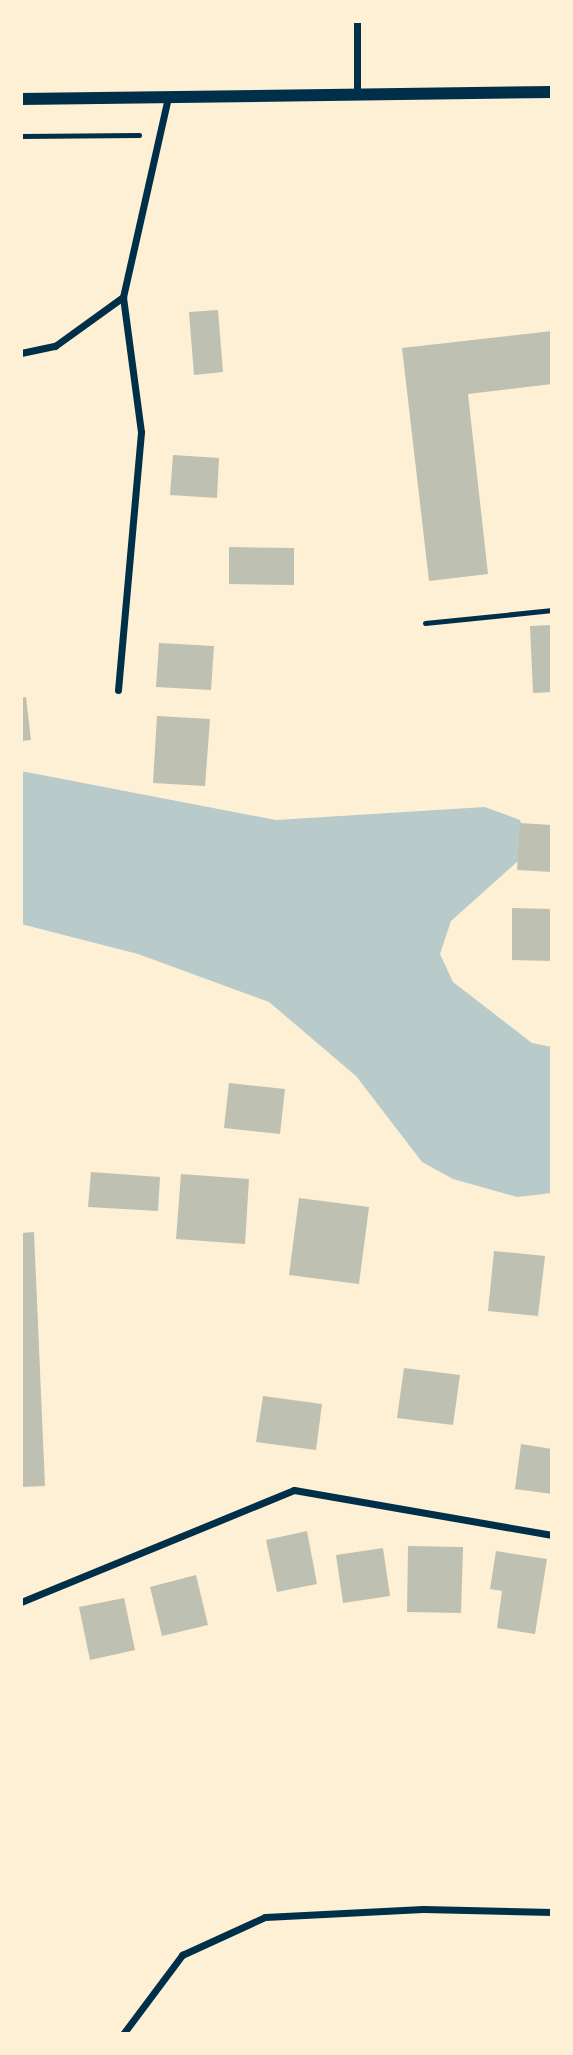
<!DOCTYPE html>
<style>
body{margin:0}
#map{position:relative;width:573px;height:2055px;overflow:hidden;background:#fdf0d5;font-family:Arial,sans-serif}
div>[style]{position:absolute}
.green>*{inset:0;background:#b9caca}
.building>*{inset:0;background:#bec0b2}
.path>*{height:4.5px;margin:-2.25px;padding:0 2.25px;transform-origin:2.25px;border-radius:2.25px;background:#003049}
.service>*{height:5px;margin:-2.5px;padding:0 2.5px;transform-origin:2.5px;border-radius:2.5px;background:#003049}
.minor>*{height:7px;margin:-3.5px;padding:0 3.5px;transform-origin:3.5px;border-radius:3.5px;background:#003049}
.tertiary>*{height:12px;margin:-6px;padding:0 6px;transform-origin:6px;border-radius:6px;background:#003049}
span{translate:-50% -50%;white-space:nowrap;text-align:center;line-height:1.15;-webkit-text-stroke:5px #fdf0d5;paint-order:stroke}
.frame{position:absolute;inset:0;border:23px solid #fdf0d5;pointer-events:none}
</style>
<div id="map">
<div class="green">
<i style="clip-path:polygon(21px 771px,276px 820px,485px 807px,520px 820px,528px 852px,451px 921px,440px 954px,453px 982px,532px 1043px,552px 1047px,552px 1193px,517px 1197px,453px 1179px,422px 1162px,356px 1076px,269px 1002px,138px 954px,21px 924px)"></i>
</div>
<div class="building">
<i style="clip-path:polygon(218px 310px,223px 372px,194px 375px,189px 312px)"></i>
<i style="clip-path:polygon(552px 331px,552px 384px,468px 394px,488px 574px,429px 581px,402px 348px)"></i>
<i style="clip-path:polygon(173px 455px,219px 458px,217px 498px,170px 495px)"></i>
<i style="clip-path:polygon(229px 547px,294px 548px,294px 585px,229px 584px)"></i>
<i style="clip-path:polygon(552px 625px,552px 692px,533px 693px,530px 626px)"></i>
<i style="clip-path:polygon(159px 643px,214px 646px,211px 690px,156px 687px)"></i>
<i style="clip-path:polygon(26px 697px,31px 740px,21px 741px,21px 698px)"></i>
<i style="clip-path:polygon(157px 716px,210px 719px,205px 786px,153px 783px)"></i>
<i style="clip-path:polygon(520px 823px,552px 825px,552px 872px,517px 870px)"></i>
<i style="clip-path:polygon(512px 908px,552px 909px,552px 961px,512px 960px)"></i>
<i style="clip-path:polygon(229px 1083px,285px 1089px,280px 1134px,224px 1128px)"></i>
<i style="clip-path:polygon(91px 1172px,160px 1177px,158px 1211px,88px 1207px)"></i>
<i style="clip-path:polygon(181px 1174px,249px 1179px,245px 1244px,176px 1239px)"></i>
<i style="clip-path:polygon(299px 1198px,369px 1207px,359px 1284px,289px 1275px)"></i>
<i style="clip-path:polygon(34px 1232px,45px 1486px,21px 1487px,21px 1233px)"></i>
<i style="clip-path:polygon(494px 1251px,545px 1256px,538px 1316px,488px 1311px)"></i>
<i style="clip-path:polygon(404px 1368px,460px 1375px,453px 1425px,397px 1418px)"></i>
<i style="clip-path:polygon(263px 1396px,322px 1404px,316px 1450px,256px 1442px)"></i>
<i style="clip-path:polygon(521px 1444px,552px 1449px,552px 1494px,515px 1489px)"></i>
<i style="clip-path:polygon(307px 1531px,317px 1584px,277px 1592px,266px 1540px)"></i>
<i style="clip-path:polygon(408px 1546px,463px 1547px,461px 1613px,407px 1612px)"></i>
<i style="clip-path:polygon(383px 1548px,390px 1596px,343px 1603px,336px 1555px)"></i>
<i style="clip-path:polygon(496px 1551px,547px 1559px,535px 1634px,497px 1628px,502px 1591px,490px 1589px)"></i>
<i style="clip-path:polygon(196px 1575px,208px 1625px,162px 1636px,150px 1587px)"></i>
<i style="clip-path:polygon(124px 1598px,135px 1650px,90px 1660px,79px 1607px)"></i>
</div>
<div class="path">
<i style="left:21px;top:136px;width:118px;rotate:-0.5deg"></i>
</div>
<div class="service">
<i style="left:425px;top:623px;width:128px;rotate:-5.8deg"></i>
</div>
<div class="minor">
<i style="left:357px;top:95px;width:74px;rotate:-90deg"></i>
<i style="left:21px;top:353px;width:35px;rotate:-12deg"></i>
<i style="left:55px;top:346px;width:84px;rotate:-35.8deg"></i>
<i style="left:123px;top:297px;width:205px;rotate:-77.3deg"></i>
<i style="left:118px;top:690px;width:259px;rotate:-84.9deg"></i>
<i style="left:141px;top:432px;width:136px;rotate:-97.6deg"></i>
<i style="left:21px;top:1602px;width:295px;rotate:-22.3deg"></i>
<i style="left:294px;top:1490px;width:262px;rotate:9.9deg"></i>
<i style="left:123px;top:2034px;width:99px;rotate:-53.2deg"></i>
<i style="left:182px;top:1955px;width:91px;rotate:-24.6deg"></i>
<i style="left:265px;top:1917px;width:158px;rotate:-2.9deg"></i>
<i style="left:423px;top:1909px;width:129px;rotate:1.3deg"></i>
</div>
<div class="tertiary">
<i style="left:21px;top:99px;width:531px;rotate:-0.76deg"></i>
</div>
<div class="frame"></div>
</div>
